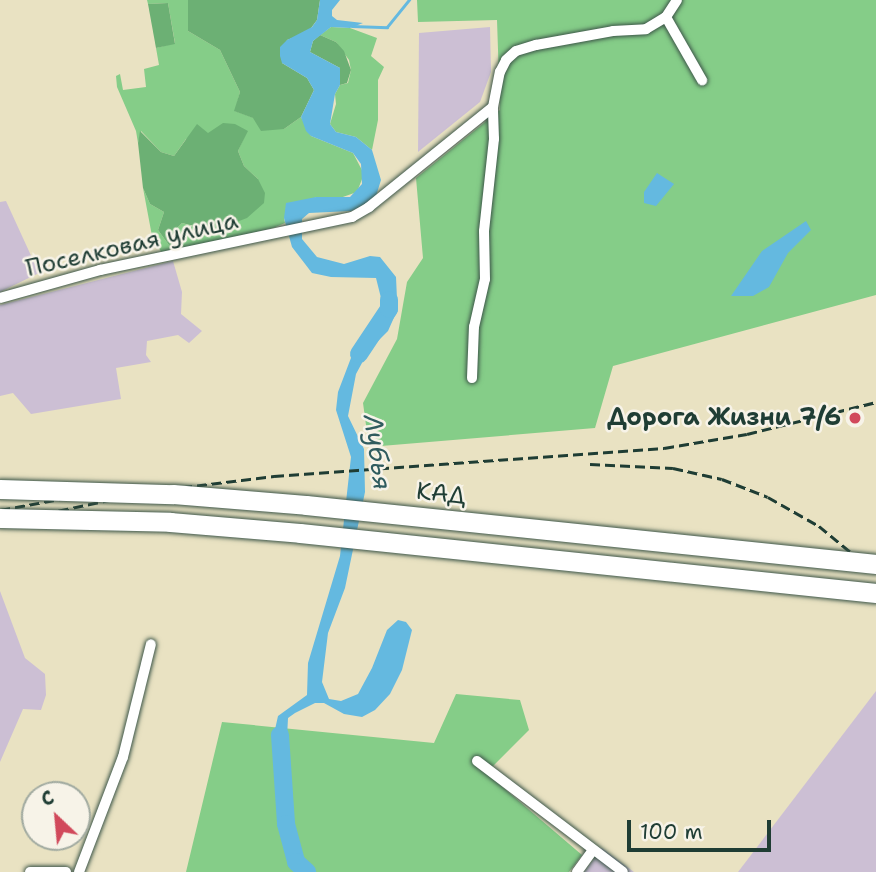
<!DOCTYPE html>
<meta charset="utf-8">
<style>
body{margin:0}
#map{position:relative;width:876px;height:872px;overflow:hidden;background:#e9e2c2;font-family:"Shantell Sans",sans-serif}
div>[style]{position:absolute}
.industrial>*{inset:0;background:#ccbfd4}
.green>*{inset:0;background:#85cd88}
.forest>*{inset:0;background:#6cb074}
.water>*{inset:0;background:#64b9e0}
.stream>*{height:2.5px;margin:-1.25px;padding:0 1.25px;transform-origin:1.25px;border-radius:1.25px;background:#64b9e0}
.river>*{height:18px;margin:-9px;padding:0 9px;transform-origin:9px;border-radius:9px;background:#64b9e0}
.roads{filter:drop-shadow(0 0 2px #3d5649) drop-shadow(0 0 2px #3d5649)}
.street>*{height:10px;margin:-5px;padding:0 5px;transform-origin:5px;border-radius:5px;background:#fff}
.rail>*{height:2.5px;margin-top:-1.25px;transform-origin:0;background:repeating-linear-gradient(90deg,#1f3d34 0 10px,transparent 0 15px)}
.bridges{filter:drop-shadow(0 0 2px #3d5649) drop-shadow(0 0 2px #3d5649)}
.highway-bridge>*{height:19px;margin:-9.5px;padding:0 9.5px;transform-origin:9.5px;border-radius:9.5px;background:#fff}
.dots>*{width:19px;height:19px;translate:-50% -50%;box-sizing:border-box;border:4px solid #f7f3e8;border-radius:50%}
span{translate:-50% -50%;white-space:nowrap;text-align:center;line-height:1.15;-webkit-text-stroke:5px #f7f3e8;paint-order:stroke}
.street-label{font-size:24px;color:#1f3d34}
.poi-label{font-size:24px;color:#1f3d34;font-weight:700}
.right{translate:-100% -50%;text-align:right}
.water-label{font-size:26px;color:#305c5f;font-style:italic}
.north{position:absolute;left:21px;top:781px;width:70px;height:70px;box-sizing:border-box;background:#f7f3e8;border:2px solid #a1aaa0;border-radius:50%;rotate:334deg;font-size:19px;font-weight:700;line-height:28px;text-align:center;color:#1f3d34}
.north::after{content:'';display:block;margin:auto;width:24px;height:32px;background:#d1495b;clip-path:polygon(50% 0,100% 100%,50% 72%,0 100%)}
.scale{position:absolute;left:627px;top:820px;width:144px;height:32px;box-sizing:border-box;border:4px solid #1f3d34;border-top:0;padding-left:9px;font-size:21px;line-height:24px;white-space:nowrap;color:#1f3d34;-webkit-text-stroke:5px #f7f3e8;paint-order:stroke}
</style>
<div id="map">
<div class="industrial">
<i style="clip-path:polygon(490px 27px,491px 72px,480px 102px,418px 152px,419px 33px)"></i>
<i style="clip-path:polygon(6px 201px,39px 273px,0 292px,0 202px)"></i>
<i style="clip-path:polygon(173px 261px,182px 292px,181px 314px,202px 331px,189px 343px,178px 335px,147px 341px,146px 355px,151px 362px,116px 368px,121px 399px,31px 414px,13px 393px,0 396px,0 305px)"></i>
<i style="clip-path:polygon(0 591px,25px 658px,45px 674px,46px 695px,41px 710px,23px 709px,0 762px)"></i>
<i style="clip-path:polygon(876px 691px,876px 872px,738px 872px)"></i>
<i style="clip-path:polygon(602px 848px,634px 872px,584px 872px)"></i>
</div>
<div class="green">
<i style="clip-path:polygon(147px 0,188px 0,188px 31px,220px 50px,240px 92px,235px 111px,284px 129px,301px 117px,311px 136px,353px 153px,364px 174px,357px 192px,340px 198px,316px 197px,284px 218px,285px 223px,273px 228px,163px 255px,152px 236px,143px 188px,150px 204px,164px 212px,158px 230px,171px 248px,176px 229px,182px 223px,196px 227px,258px 179px,244px 166px,238px 151px,247px 131px,208px 133px,186px 139px,174px 156px,161px 152px,141px 131px,138px 143px,136px 131px,117px 87px,116px 76px,120px 74px,123px 90px,146px 87px,144px 69px,159px 65px,156px 48px,175px 43px,168px 3px,148px 4px)"></i>
<i style="clip-path:polygon(417px 0,876px 0,876px 295px,613px 366px,595px 428px,369px 447px,363px 403px,397px 339px,407px 282px,423px 258px,416px 178px,500px 110px,497px 20px,418px 22px)"></i>
<i style="clip-path:polygon(331px 27px,350px 28px,377px 38px,371px 56px,384px 67px,378px 80px,378px 120px,372px 150px,356px 137px,336px 132px,330px 124px,336px 104px,335px 94px,340px 85px,348px 83px,351px 70px,349px 60px,336px 42px,320px 35px)"></i>
<i style="clip-path:polygon(456px 694px,520px 700px,529px 730px,486px 773px,582px 855px,569px 872px,186px 872px,222px 722px,434px 743px)"></i>
</div>
<div class="forest">
<i style="clip-path:polygon(188px 0,320px 0,317px 20px,308px 32px,287px 40px,282px 63px,307px 78px,314px 90px,301px 117px,284px 129px,261px 131px,253px 118px,234px 111px,240px 92px,220px 50px,188px 31px)"></i>
<i style="clip-path:polygon(168px 3px,175px 44px,156px 48px,148px 4px)"></i>
<i style="clip-path:polygon(320px 35px,336px 42px,344px 51px,351px 70px,347px 83px,340px 85px,340px 68px,310px 52px,313px 41px)"></i>
<i style="clip-path:polygon(223px 123px,235px 124px,248px 131px,238px 151px,244px 166px,258px 179px,265px 193px,264px 203px,247px 218px,213px 231px,182px 223px,176px 229px,178px 243px,171px 248px,158px 230px,164px 212px,150px 204px,143px 188px,138px 143px,140px 131px,161px 152px,174px 156px,197px 124px,208px 133px)"></i>
</div>
<div class="water">
<i style="clip-path:polygon(320px 0,340px 0,332px 10px,332px 16px,337px 20px,363px 23px,350px 28px,331px 27px,313px 41px,310px 52px,340px 68px,340px 85px,335px 94px,330px 124px,336px 132px,356px 137px,372px 150px,381px 180px,376px 196px,368px 204px,351px 211px,309px 213px,302px 219px,302px 239px,317px 257px,344px 264px,370px 256px,380px 257px,396px 277px,397px 299px,396px 313px,388px 331px,369px 350px,356px 374px,348px 416px,364px 449px,365px 492px,345px 588px,328px 633px,322px 682px,329px 699px,341px 701px,358px 694px,372px 668px,387px 630px,398px 620px,406px 622px,412px 630px,402px 670px,390px 694px,375px 710px,362px 717px,344px 714px,324px 703px,315px 703px,295px 713px,288px 718px,286px 758px,278px 760px,274px 734px,278px 716px,307px 695px,308px 663px,340px 556px,351px 457px,336px 410px,338px 392px,354px 350px,379px 324px,384px 310px,376px 278px,331px 277px,312px 273px,292px 247px,284px 218px,286px 203px,316px 197px,350px 197px,362px 184px,361px 164px,353px 153px,311px 136px,306px 131px,301px 117px,314px 90px,307px 78px,282px 63px,280px 56px,280px 47px,287px 40px,312px 27px,317px 20px)"></i>
<i style="clip-path:polygon(657px 173px,674px 184px,656px 206px,644px 203px,644px 192px)"></i>
<i style="clip-path:polygon(806px 221px,811px 230px,788px 253px,769px 287px,753px 296px,731px 296px,762px 251px)"></i>
</div>
<div class="stream">
<i style="left:352px;top:26px;width:35px;rotate:2deg"></i>
<i style="left:387px;top:27px;width:35px;rotate:-51deg"></i>
</div>
<div class="river">
<i style="left:359px;top:354px;width:54px;rotate:-56.3deg"></i>
<i style="left:389px;top:309px;width:9px;rotate:-90deg"></i>
<i style="left:280px;top:735px;width:89px;rotate:86.1deg"></i>
<i style="left:286px;top:824px;width:39px;rotate:75deg"></i>
<i style="left:296px;top:862px;width:15px;rotate:42deg"></i>
</div>
<div class="roads">
<div class="street">
<i style="left:666px;top:17px;width:73px;rotate:60.3deg"></i>
<i style="left:0;top:298px;width:104px;rotate:-15.6deg"></i>
<i style="left:100px;top:270px;width:258px;rotate:-11.9deg"></i>
<i style="left:352px;top:217px;width:20px;rotate:-30deg"></i>
<i style="left:369px;top:207px;width:159px;rotate:-38.9deg"></i>
<i style="left:472px;top:378px;width:51px;rotate:-87.8deg"></i>
<i style="left:474px;top:327px;width:49px;rotate:-77.1deg"></i>
<i style="left:485px;top:279px;width:48px;rotate:-91.2deg"></i>
<i style="left:484px;top:231px;width:93px;rotate:-83.8deg"></i>
<i style="left:494px;top:139px;width:32px;rotate:-92deg"></i>
<i style="left:493px;top:107px;width:36px;rotate:-79deg"></i>
<i style="left:500px;top:72px;width:13px;rotate:-63deg"></i>
<i style="left:506px;top:60px;width:13px;rotate:-42deg"></i>
<i style="left:516px;top:51px;width:21px;rotate:-17deg"></i>
<i style="left:536px;top:45px;width:78px;rotate:-10.3deg"></i>
<i style="left:613px;top:31px;width:33px;rotate:-3deg"></i>
<i style="left:646px;top:29px;width:23px;rotate:-31deg"></i>
<i style="left:666px;top:17px;width:20px;rotate:-57deg"></i>
<i style="left:477px;top:761px;width:183px;rotate:37.2deg"></i>
<i style="left:30px;top:872px;width:36px"></i>
<i style="left:79px;top:872px;width:123px;rotate:-69.1deg"></i>
<i style="left:123px;top:757px;width:116px;rotate:-76.1deg"></i>
<i style="left:577px;top:872px;width:26px;rotate:-54deg"></i>
</div>
</div>
<div class="rail">
<i style="left:590px;top:464px;width:83px;rotate:2.8deg"></i>
<i style="left:673px;top:468px;width:50px;rotate:12.7deg"></i>
<i style="left:722px;top:479px;width:49px;rotate:21.4deg"></i>
<i style="left:768px;top:497px;width:59px;rotate:29.6deg"></i>
<i style="left:819px;top:526px;width:74px;rotate:39.5deg"></i>
<i style="left:0;top:510px;width:122px;rotate:-10.4deg"></i>
<i style="left:0;top:523px;width:155px;rotate:-11.9deg"></i>
<i style="left:152px;top:491px;width:123px;rotate:-7deg"></i>
<i style="left:274px;top:476px;width:391px;rotate:-4.1deg"></i>
<i style="left:664px;top:448px;width:84px;rotate:-9.6deg"></i>
<i style="left:747px;top:434px;width:133px;rotate:-13.9deg"></i>
</div>
<div class="bridges">
<div class="highway-bridge">
<i style="left:0;top:489px;width:173px;rotate:1.7deg"></i>
<i style="left:173px;top:494px;width:133px;rotate:4.7deg"></i>
<i style="left:306px;top:505px;width:573px;rotate:5.91deg"></i>
<i style="left:0;top:518px;width:170px;rotate:1.3deg"></i>
<i style="left:170px;top:522px;width:130px;rotate:4.8deg"></i>
<i style="left:300px;top:533px;width:579px;rotate:5.95deg"></i>
</div>
</div>
<div class="dots">
<i style="left:855px;top:418px;background:#d1495b"></i>
</div>
<div class="street-label">
<span style="left:132px;top:245px;rotate:-13deg">Поселковая улица</span>
<span style="left:441px;top:494px;rotate:6deg">КАД</span>
</div>
<div class="poi-label">
<span class="right" style="left:841px;top:418px">Дорога Жизни 7/6</span>
</div>
<div class="water-label">
<span style="left:378px;top:452px;rotate:82deg">Лубья</span>
</div>
<div class="north">С</div>
<div class="scale">100 m</div>
</div>
